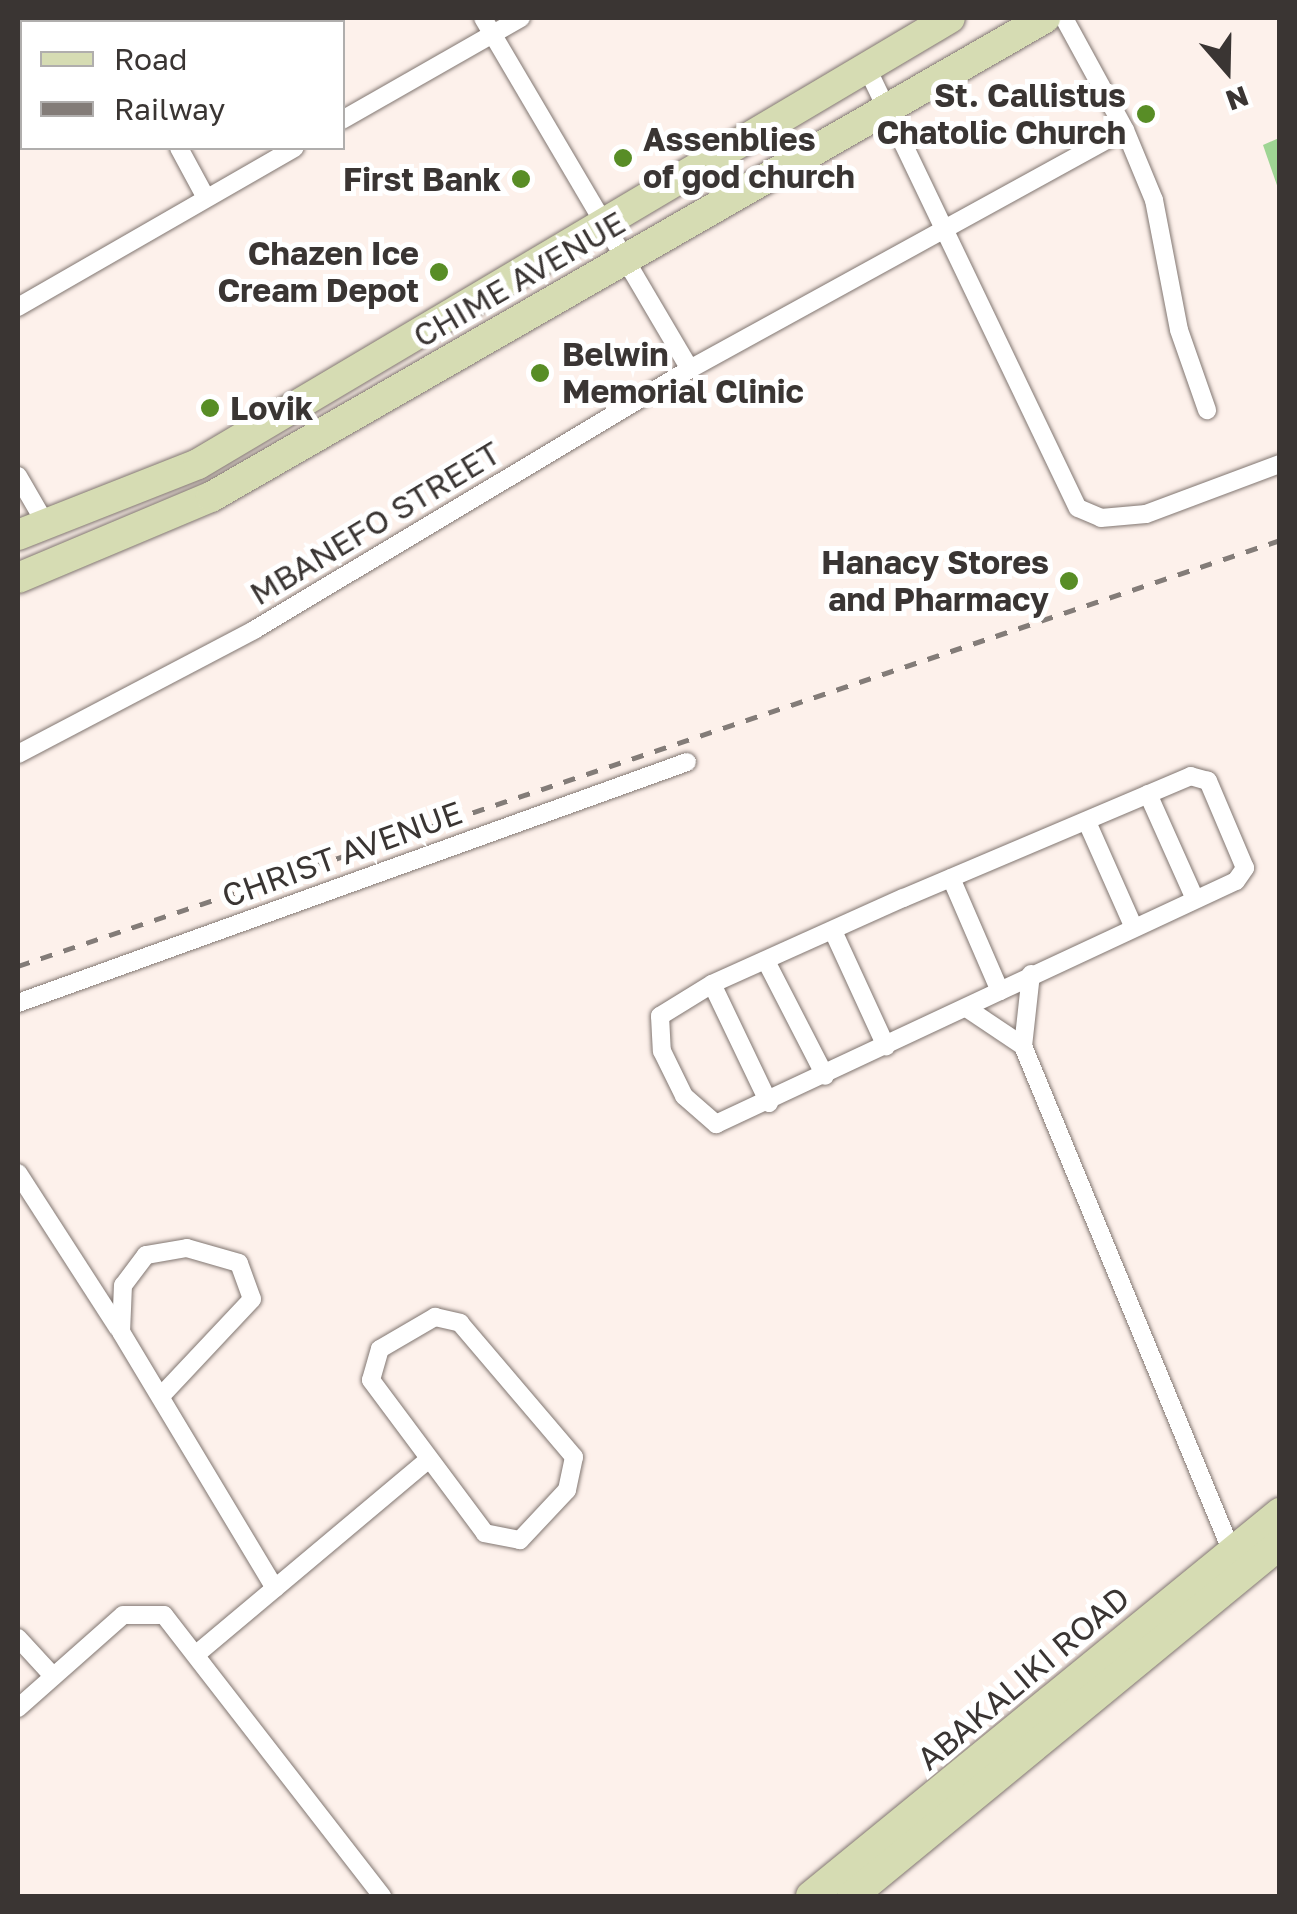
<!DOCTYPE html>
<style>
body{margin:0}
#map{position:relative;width:1297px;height:1914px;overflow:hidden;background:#fdf1eb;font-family:"Golos Text",sans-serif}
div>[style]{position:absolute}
.green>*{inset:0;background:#9fd594}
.roads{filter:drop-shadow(0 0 2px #817671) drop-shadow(0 0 2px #817671)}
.minor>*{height:18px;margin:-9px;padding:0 9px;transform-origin:9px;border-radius:9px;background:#fff}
.primary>*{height:30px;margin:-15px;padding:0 15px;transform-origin:15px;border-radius:15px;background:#d6dcb3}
.rail>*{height:5px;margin-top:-2.5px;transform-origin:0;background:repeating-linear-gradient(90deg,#837c78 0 12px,transparent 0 24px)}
.dots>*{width:28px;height:28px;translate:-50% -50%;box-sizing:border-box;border:5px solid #fff;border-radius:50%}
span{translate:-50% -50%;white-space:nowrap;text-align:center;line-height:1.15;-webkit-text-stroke:10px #fff;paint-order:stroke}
.poi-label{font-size:32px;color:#3a3533;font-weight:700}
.right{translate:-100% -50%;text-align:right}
.left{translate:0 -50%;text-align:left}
.street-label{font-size:32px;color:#3a3533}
.frame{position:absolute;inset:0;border:20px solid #3a3533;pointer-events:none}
.legend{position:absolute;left:20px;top:20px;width:325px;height:130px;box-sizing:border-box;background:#fff;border:2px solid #b0aead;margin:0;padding:12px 18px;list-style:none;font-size:30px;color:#3a3533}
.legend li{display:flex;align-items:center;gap:20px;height:50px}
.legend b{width:50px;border:2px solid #b0aead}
.north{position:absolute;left:1177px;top:20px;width:100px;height:100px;-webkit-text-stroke:8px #fff;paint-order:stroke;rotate:160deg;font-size:28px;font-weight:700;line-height:40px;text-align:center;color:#3a3533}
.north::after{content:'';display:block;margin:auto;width:35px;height:45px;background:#3a3533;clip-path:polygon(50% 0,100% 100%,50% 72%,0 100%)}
</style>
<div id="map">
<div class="green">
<i style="clip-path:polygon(1279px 138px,1279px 191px,1263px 145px)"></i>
</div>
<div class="roads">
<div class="minor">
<i style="left:483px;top:18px;width:407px;rotate:59.5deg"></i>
<i style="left:93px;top:22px;width:9px;rotate:-27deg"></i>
<i style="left:866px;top:66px;width:490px;rotate:64.4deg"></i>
<i style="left:1078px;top:508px;width:25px;rotate:23deg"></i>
<i style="left:1101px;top:518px;width:45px;rotate:-5.1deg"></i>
<i style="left:1146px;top:514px;width:143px;rotate:-20.5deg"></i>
<i style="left:18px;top:68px;width:5px;rotate:-37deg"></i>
<i style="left:342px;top:120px;width:206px;rotate:-29.7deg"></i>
<i style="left:1125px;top:130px;width:76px;rotate:67.5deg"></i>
<i style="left:1154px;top:200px;width:132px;rotate:79.1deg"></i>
<i style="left:1179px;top:330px;width:85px;rotate:70.7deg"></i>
<i style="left:179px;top:148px;width:57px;rotate:61.6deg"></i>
<i style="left:18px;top:307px;width:319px;rotate:-29.9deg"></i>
<i style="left:18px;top:476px;width:58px;rotate:59.9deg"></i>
<i style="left:18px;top:754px;width:267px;rotate:-27.7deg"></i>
<i style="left:254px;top:630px;width:508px;rotate:-30.91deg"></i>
<i style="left:690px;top:369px;width:496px;rotate:-28.8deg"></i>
<i style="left:1125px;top:130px;width:128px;rotate:-118.6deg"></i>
<i style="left:1148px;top:794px;width:115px;rotate:65.9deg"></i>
<i style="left:1087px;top:822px;width:114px;rotate:66.1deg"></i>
<i style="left:951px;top:878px;width:123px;rotate:66.6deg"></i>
<i style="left:1000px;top:991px;width:260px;rotate:-25deg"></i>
<i style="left:1236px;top:881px;width:16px;rotate:-55deg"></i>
<i style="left:1245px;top:868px;width:95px;rotate:-113deg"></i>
<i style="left:1208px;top:781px;width:18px;rotate:-164deg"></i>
<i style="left:1191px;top:776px;width:313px;rotate:157deg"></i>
<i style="left:903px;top:898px;width:209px;rotate:155.8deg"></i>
<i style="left:712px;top:984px;width:61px;rotate:148.4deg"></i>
<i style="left:660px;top:1016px;width:35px;rotate:87deg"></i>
<i style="left:662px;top:1051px;width:50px;rotate:63.9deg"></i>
<i style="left:684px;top:1096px;width:43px;rotate:41.2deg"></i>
<i style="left:716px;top:1124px;width:314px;rotate:-25.1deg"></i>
<i style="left:833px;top:931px;width:127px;rotate:65.3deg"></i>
<i style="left:766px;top:961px;width:129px;rotate:62.8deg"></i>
<i style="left:1031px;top:974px;width:72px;rotate:96.3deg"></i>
<i style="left:1023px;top:1046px;width:547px;rotate:67.56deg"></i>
<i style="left:712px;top:984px;width:132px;rotate:64.4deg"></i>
<i style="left:18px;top:1003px;width:711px;rotate:-19.81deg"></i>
<i style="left:968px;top:1009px;width:66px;rotate:33.9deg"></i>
<i style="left:18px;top:1173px;width:184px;rotate:57.2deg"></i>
<i style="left:435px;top:1317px;width:26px;rotate:13deg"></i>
<i style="left:460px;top:1323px;width:176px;rotate:49.6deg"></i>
<i style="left:574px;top:1457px;width:34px;rotate:102deg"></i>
<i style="left:567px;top:1490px;width:69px;rotate:133.2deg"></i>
<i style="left:520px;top:1540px;width:36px;rotate:-169deg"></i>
<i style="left:485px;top:1533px;width:191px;rotate:-126.7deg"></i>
<i style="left:371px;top:1380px;width:32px;rotate:-74deg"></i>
<i style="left:380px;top:1349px;width:64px;rotate:-30.2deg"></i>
<i style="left:161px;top:1396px;width:133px;rotate:-46.8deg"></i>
<i style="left:252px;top:1299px;width:38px;rotate:-110deg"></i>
<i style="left:239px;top:1263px;width:54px;rotate:-163.9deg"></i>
<i style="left:187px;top:1248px;width:42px;rotate:170.3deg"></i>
<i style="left:146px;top:1255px;width:38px;rotate:127deg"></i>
<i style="left:123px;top:1285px;width:47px;rotate:92.4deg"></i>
<i style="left:121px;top:1332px;width:299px;rotate:59deg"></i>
<i style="left:18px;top:1638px;width:52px;rotate:47.4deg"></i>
<i style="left:199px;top:1652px;width:297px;rotate:-40deg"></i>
<i style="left:18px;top:1708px;width:140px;rotate:-41.5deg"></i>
<i style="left:123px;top:1615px;width:41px"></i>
<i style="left:164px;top:1615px;width:356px;rotate:52.2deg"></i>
</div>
<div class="primary">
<i style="left:18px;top:535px;width:193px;rotate:-21.5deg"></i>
<i style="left:198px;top:464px;width:874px;rotate:-30.67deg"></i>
<i style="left:18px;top:578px;width:209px;rotate:-22.8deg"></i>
<i style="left:211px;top:497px;width:962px;rotate:-29.87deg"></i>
<i style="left:811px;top:1896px;width:606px;rotate:-39.24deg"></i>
<i style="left:852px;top:1896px;width:554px;rotate:-39.43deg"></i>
</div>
</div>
<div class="rail">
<i style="left:18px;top:966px;width:1332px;rotate:-18.65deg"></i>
</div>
<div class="dots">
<i style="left:1146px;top:114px;background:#588d26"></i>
<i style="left:623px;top:158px;background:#588d26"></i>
<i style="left:521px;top:179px;background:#588d26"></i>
<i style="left:439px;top:272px;background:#588d26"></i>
<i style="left:540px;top:373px;background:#588d26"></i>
<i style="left:210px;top:408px;background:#588d26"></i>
<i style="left:1069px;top:581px;background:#588d26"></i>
</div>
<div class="poi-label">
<span class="right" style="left:1126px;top:114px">St. Callistus<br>Chatolic Church</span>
<span class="left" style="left:643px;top:158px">Assenblies<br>of god church</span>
<span class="right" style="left:501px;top:179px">First Bank</span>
<span class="right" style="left:419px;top:272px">Chazen Ice<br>Cream Depot</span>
<span class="left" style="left:562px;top:373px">Belwin<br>Memorial Clinic</span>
<span class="left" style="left:230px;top:408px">Lovik</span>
<span class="right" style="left:1049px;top:581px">Hanacy Stores<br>and Pharmacy</span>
</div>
<div class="street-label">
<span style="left:519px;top:279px;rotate:-30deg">CHIME AVENUE</span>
<span style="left:375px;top:523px;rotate:-31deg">MBANEFO STREET</span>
<span style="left:342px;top:854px;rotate:-20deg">CHRIST AVENUE</span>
<span style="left:1023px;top:1678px;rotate:-40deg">ABAKALIKI ROAD</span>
</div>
<div class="frame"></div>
<ul class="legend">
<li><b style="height:12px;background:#d6dcb3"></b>Road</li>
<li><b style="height:12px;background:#837c78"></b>Railway</li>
</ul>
<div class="north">N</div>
</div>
